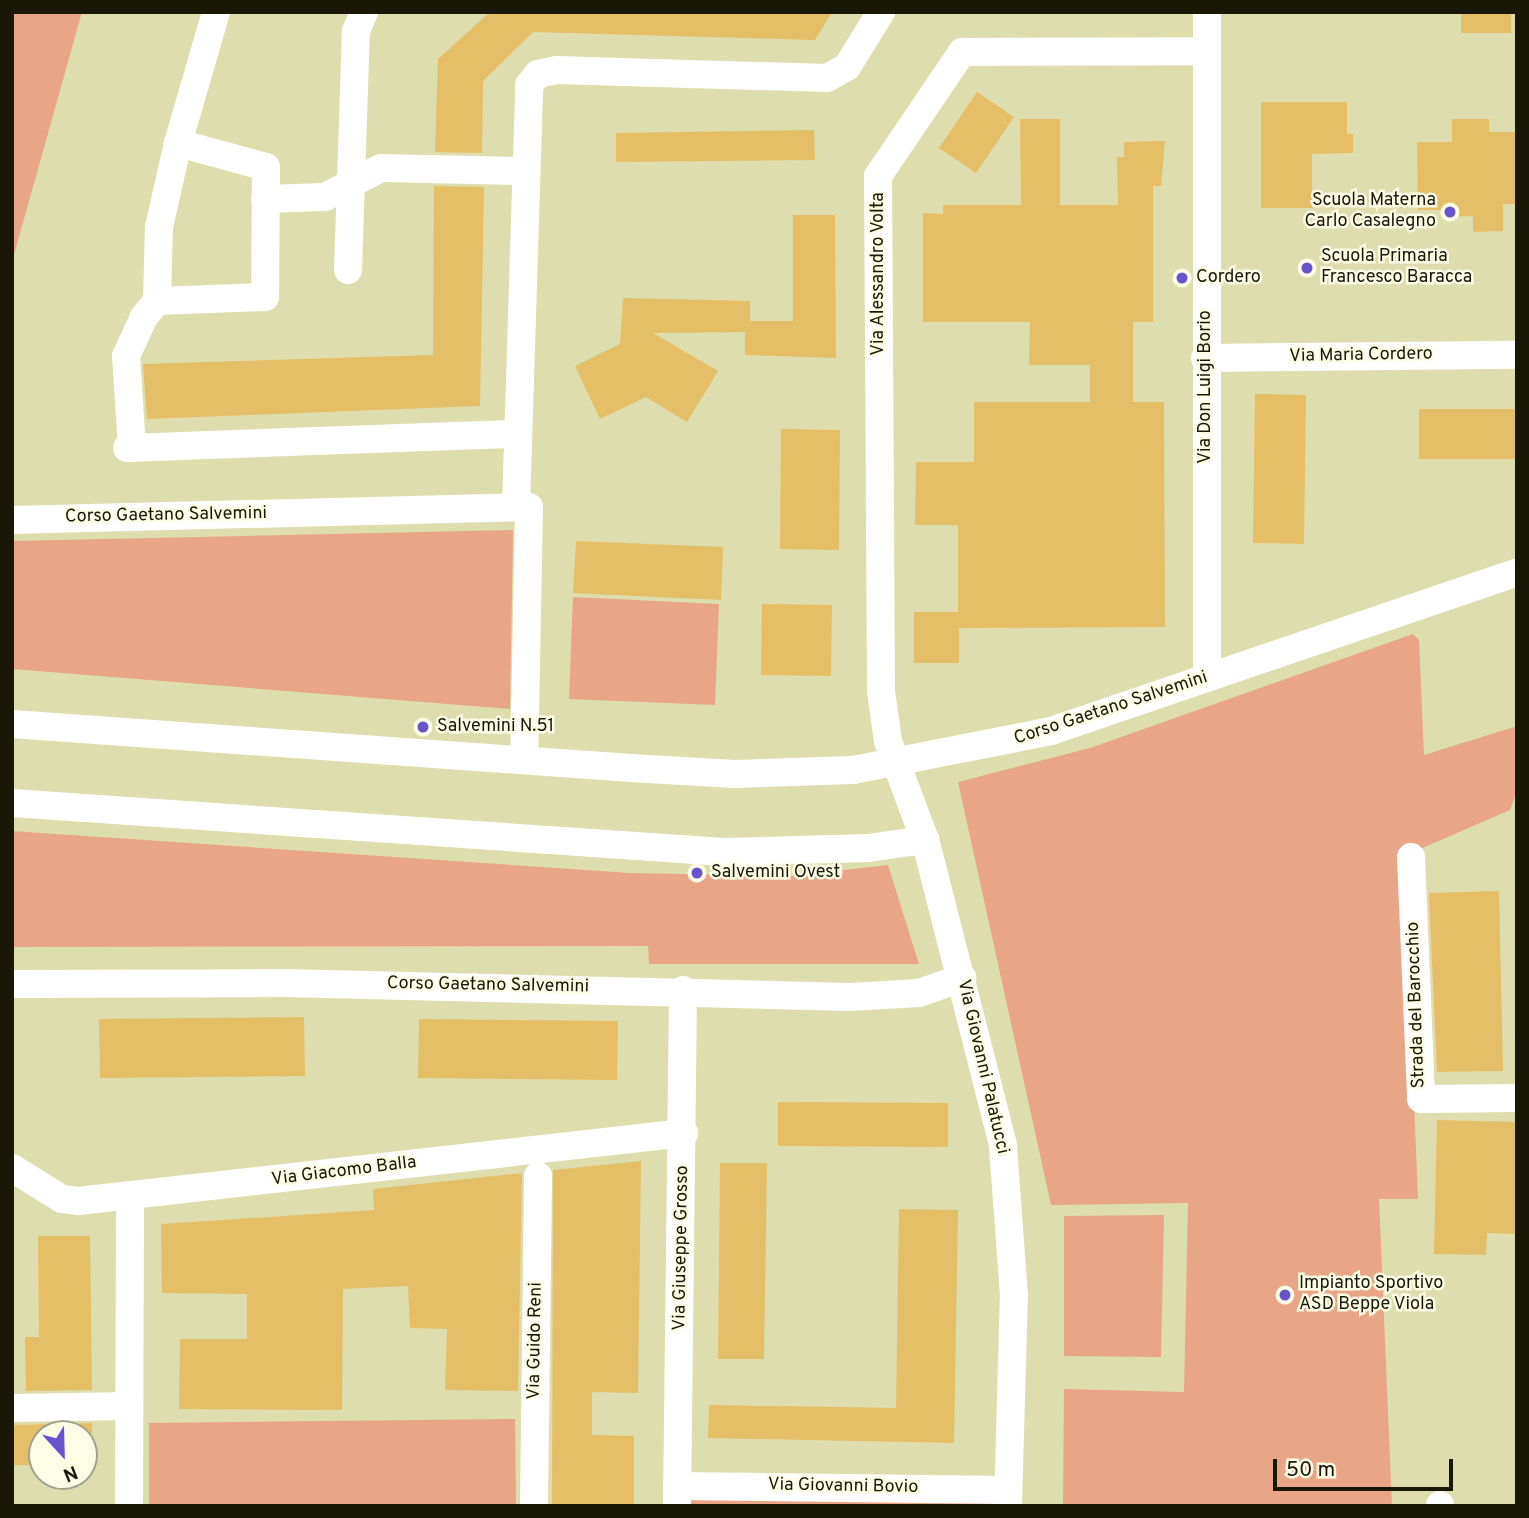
<!DOCTYPE html>
<style>
body{margin:0}
#map{position:relative;width:1529px;height:1518px;overflow:hidden;background:#deddad;font-family:Overpass,sans-serif}
div>[style]{position:absolute}
.green>*{inset:0;background:#e9a686}
.building>*{inset:0;background:#e5bf67}
.minor>*{height:28px;margin:-14px;padding:0 14px;transform-origin:14px;border-radius:14px;background:#fff}
.dots>*{width:19px;height:19px;translate:-50% -50%;box-sizing:border-box;border:4px solid #fdfce4;border-radius:50%}
span{translate:-50% -50%;white-space:nowrap;text-align:center;line-height:1.15;-webkit-text-stroke:5px #fdfce4;paint-order:stroke}
.poi-label{font-size:18px;color:#191807}
.right{translate:-100% -50%;text-align:right}
.left{translate:0 -50%;text-align:left}
.street-label{font-size:18px;color:#191807}
.frame{position:absolute;inset:0;border:14px solid #191807;pointer-events:none}
.north{position:absolute;left:28px;top:1420px;width:70px;height:70px;box-sizing:border-box;background:#fdfce4;border:2px solid #a2a18c;border-radius:50%;rotate:158deg;font-size:19px;font-weight:700;line-height:28px;text-align:center;color:#191807}
.north::after{content:'';display:block;margin:auto;width:24px;height:32px;background:#6753cc;clip-path:polygon(50% 0,100% 100%,50% 72%,0 100%)}
.scale{position:absolute;left:1273px;top:1459px;width:180px;height:32px;box-sizing:border-box;border:4px solid #191807;border-top:0;padding-left:9px;font-size:21px;line-height:24px;white-space:nowrap;color:#191807;-webkit-text-stroke:5px #fdfce4;paint-order:stroke}
</style>
<div id="map">
<div class="green">
<i style="clip-path:polygon(12px 12px,82px 12px,12px 262px)"></i>
<i style="clip-path:polygon(513px 530px,510px 709px,12px 669px,12px 541px)"></i>
<i style="clip-path:polygon(573px 597px,719px 604px,715px 705px,569px 699px)"></i>
<i style="clip-path:polygon(1413px 634px,1419px 640px,1424px 755px,1517px 726px,1517px 790px,1510px 810px,1404px 856px,1418px 1199px,1379px 1199px,1392px 1506px,1063px 1506px,1064px 1389px,1184px 1392px,1188px 1203px,1051px 1205px,958px 782px,1090px 748px)"></i>
<i style="clip-path:polygon(12px 831px,630px 873px,793px 876px,888px 865px,919px 964px,649px 964px,648px 946px,12px 947px)"></i>
<i style="clip-path:polygon(1164px 1215px,1161px 1357px,1064px 1356px,1064px 1216px)"></i>
<i style="clip-path:polygon(515px 1419px,516px 1506px,149px 1506px,149px 1423px)"></i>
<i style="clip-path:polygon(676px 1486px,1008px 1490px,1007px 1506px,676px 1506px)"></i>
</div>
<div class="building">
<i style="clip-path:polygon(490px 12px,832px 12px,815px 40px,533px 32px,483px 81px,482px 153px,435px 152px,438px 59px)"></i>
<i style="clip-path:polygon(1461px 12px,1511px 12px,1511px 33px,1461px 33px)"></i>
<i style="clip-path:polygon(977px 92px,1014px 117px,976px 173px,939px 148px)"></i>
<i style="clip-path:polygon(1261px 102px,1347px 102px,1347px 134px,1353px 134px,1353px 153px,1312px 154px,1312px 208px,1261px 208px)"></i>
<i style="clip-path:polygon(1020px 119px,1060px 119px,1060px 205px,1118px 205px,1117px 157px,1124px 157px,1124px 142px,1165px 141px,1161px 186px,1153px 186px,1153px 322px,1133px 322px,1133px 402px,1164px 402px,1165px 627px,959px 628px,959px 663px,914px 663px,914px 612px,958px 612px,958px 525px,915px 525px,916px 462px,974px 462px,974px 402px,1090px 402px,1090px 365px,1029px 365px,1030px 322px,923px 322px,923px 213px,943px 214px,943px 205px,1021px 205px)"></i>
<i style="clip-path:polygon(1452px 119px,1489px 119px,1489px 132px,1517px 132px,1517px 204px,1503px 204px,1503px 231px,1473px 232px,1473px 216px,1445px 217px,1444px 210px,1418px 210px,1417px 142px,1452px 142px)"></i>
<i style="clip-path:polygon(814px 130px,815px 160px,616px 162px,616px 133px)"></i>
<i style="clip-path:polygon(434px 186px,484px 187px,480px 406px,147px 419px,143px 364px,433px 355px)"></i>
<i style="clip-path:polygon(793px 215px,835px 215px,836px 358px,745px 355px,745px 332px,653px 333px,718px 371px,687px 422px,646px 397px,600px 419px,575px 366px,620px 344px,623px 298px,750px 301px,750px 321px,793px 321px)"></i>
<i style="clip-path:polygon(1255px 394px,1306px 395px,1304px 544px,1253px 543px)"></i>
<i style="clip-path:polygon(1419px 409px,1517px 409px,1517px 459px,1419px 459px)"></i>
<i style="clip-path:polygon(781px 429px,840px 430px,839px 550px,780px 549px)"></i>
<i style="clip-path:polygon(576px 541px,723px 547px,721px 600px,573px 593px)"></i>
<i style="clip-path:polygon(762px 604px,832px 605px,831px 676px,761px 675px)"></i>
<i style="clip-path:polygon(1499px 891px,1503px 1071px,1437px 1072px,1429px 893px)"></i>
<i style="clip-path:polygon(304px 1017px,305px 1076px,100px 1078px,99px 1019px)"></i>
<i style="clip-path:polygon(419px 1019px,618px 1021px,617px 1080px,418px 1078px)"></i>
<i style="clip-path:polygon(778px 1102px,948px 1103px,948px 1147px,778px 1146px)"></i>
<i style="clip-path:polygon(1437px 1120px,1517px 1122px,1517px 1234px,1487px 1233px,1486px 1255px,1434px 1254px)"></i>
<i style="clip-path:polygon(641px 1161px,638px 1393px,592px 1392px,592px 1435px,634px 1436px,634px 1506px,552px 1506px,553px 1170px)"></i>
<i style="clip-path:polygon(720px 1163px,767px 1163px,764px 1359px,718px 1359px)"></i>
<i style="clip-path:polygon(522px 1173px,518px 1391px,445px 1390px,447px 1329px,410px 1328px,408px 1286px,343px 1289px,342px 1410px,179px 1409px,180px 1339px,247px 1339px,247px 1294px,162px 1293px,161px 1224px,374px 1210px,373px 1189px)"></i>
<i style="clip-path:polygon(899px 1209px,958px 1210px,954px 1443px,708px 1438px,709px 1405px,896px 1408px)"></i>
<i style="clip-path:polygon(38px 1236px,90px 1236px,92px 1390px,26px 1391px,25px 1337px,39px 1337px)"></i>
<i style="clip-path:polygon(92px 1423px,92px 1434px,42px 1434px,42px 1465px,12px 1465px,12px 1425px)"></i>
</div>
<div class="minor">
<i style="left:1207px;top:12px;width:666px;rotate:90deg"></i>
<i style="left:178px;top:143px;width:91px;rotate:15.3deg"></i>
<i style="left:266px;top:167px;width:130px;rotate:90.4deg"></i>
<i style="left:265px;top:297px;width:108px;rotate:177.9deg"></i>
<i style="left:157px;top:301px;width:74px;rotate:-88.5deg"></i>
<i style="left:159px;top:227px;width:86px;rotate:-77.3deg"></i>
<i style="left:178px;top:143px;width:136px;rotate:-73.8deg"></i>
<i style="left:265px;top:199px;width:60px;rotate:-1.9deg"></i>
<i style="left:325px;top:197px;width:63px;rotate:-27.4deg"></i>
<i style="left:381px;top:168px;width:144px;rotate:1.2deg"></i>
<i style="left:348px;top:270px;width:239px;rotate:-88.1deg"></i>
<i style="left:356px;top:31px;width:21px;rotate:-67deg"></i>
<i style="left:1205px;top:358px;width:312px;rotate:-0.6deg"></i>
<i style="left:127px;top:448px;width:390px;rotate:-2.1deg"></i>
<i style="left:132px;top:448px;width:92px;rotate:-93.7deg"></i>
<i style="left:126px;top:356px;width:43px;rotate:-65.2deg"></i>
<i style="left:144px;top:317px;width:21px;rotate:-51deg"></i>
<i style="left:516px;top:507px;width:422px;rotate:-88.2deg"></i>
<i style="left:529px;top:85px;width:14px;rotate:-51deg"></i>
<i style="left:538px;top:74px;width:19px;rotate:-12deg"></i>
<i style="left:557px;top:70px;width:270px;rotate:1.7deg"></i>
<i style="left:827px;top:78px;width:23px;rotate:-29deg"></i>
<i style="left:847px;top:67px;width:65px;rotate:-58.3deg"></i>
<i style="left:12px;top:520px;width:517px;rotate:-1.44deg"></i>
<i style="left:529px;top:507px;width:253px;rotate:91.1deg"></i>
<i style="left:12px;top:724px;width:621px;rotate:4.07deg"></i>
<i style="left:631px;top:768px;width:104px;rotate:3.3deg"></i>
<i style="left:735px;top:774px;width:118px;rotate:-1.9deg"></i>
<i style="left:853px;top:770px;width:202px;rotate:-11.1deg"></i>
<i style="left:1051px;top:731px;width:492px;rotate:-18.8deg"></i>
<i style="left:12px;top:803px;width:714px;rotate:3.94deg"></i>
<i style="left:724px;top:852px;width:144px;rotate:-1.6deg"></i>
<i style="left:868px;top:848px;width:58px;rotate:-8deg"></i>
<i style="left:1411px;top:857px;width:242px;rotate:87.6deg"></i>
<i style="left:1421px;top:1099px;width:96px;rotate:-0.6deg"></i>
<i style="left:12px;top:984px;width:271px;rotate:-0.2deg"></i>
<i style="left:283px;top:983px;width:567px;rotate:1.41deg"></i>
<i style="left:850px;top:997px;width:69px;rotate:-3.3deg"></i>
<i style="left:919px;top:993px;width:46px;rotate:-19.2deg"></i>
<i style="left:12px;top:1168px;width:59px;rotate:31.8deg"></i>
<i style="left:62px;top:1199px;width:16px;rotate:7deg"></i>
<i style="left:78px;top:1201px;width:610px;rotate:-6.4deg"></i>
<i style="left:12px;top:1408px;width:117px;rotate:-1deg"></i>
<i style="left:677px;top:1486px;width:331px;rotate:0.7deg"></i>
<i style="left:1440px;top:1505px;width:1px;rotate:90deg"></i>
<i style="left:129px;top:1506px;width:309px;rotate:-89.8deg"></i>
<i style="left:534px;top:1506px;width:330px;rotate:-89.3deg"></i>
<i style="left:677px;top:1506px;width:516px;rotate:-89.33deg"></i>
<i style="left:1008px;top:1506px;width:210px;rotate:-88.4deg"></i>
<i style="left:1014px;top:1296px;width:151px;rotate:-94.2deg"></i>
<i style="left:1003px;top:1145px;width:315px;rotate:-104.3deg"></i>
<i style="left:925px;top:840px;width:106px;rotate:-110.5deg"></i>
<i style="left:888px;top:741px;width:50px;rotate:-98deg"></i>
<i style="left:881px;top:691px;width:515px;rotate:-90.33deg"></i>
<i style="left:878px;top:176px;width:150px;rotate:-55.9deg"></i>
<i style="left:962px;top:52px;width:245px;rotate:-0.2deg"></i>
</div>
<div class="dots">
<i style="left:1450px;top:212px;background:#6753cc"></i>
<i style="left:1307px;top:268px;background:#6753cc"></i>
<i style="left:1182px;top:278px;background:#6753cc"></i>
<i style="left:423px;top:727px;background:#6753cc"></i>
<i style="left:697px;top:873px;background:#6753cc"></i>
<i style="left:1285px;top:1295px;background:#6753cc"></i>
</div>
<div class="poi-label">
<span class="right" style="left:1436px;top:212px">Scuola Materna<br>Carlo Casalegno</span>
<span class="left" style="left:1321px;top:268px">Scuola Primaria<br>Francesco Baracca</span>
<span class="left" style="left:1196px;top:278px">Cordero</span>
<span class="left" style="left:437px;top:727px">Salvemini N.51</span>
<span class="left" style="left:711px;top:873px">Salvemini Ovest</span>
<span class="left" style="left:1299px;top:1295px">Impianto Sportivo<br>ASD Beppe Viola</span>
</div>
<div class="street-label">
<span style="left:879px;top:274px;rotate:-90deg">Via Alessandro Volta</span>
<span style="left:1361px;top:356px;rotate:-1deg">Via Maria Cordero</span>
<span style="left:1206px;top:387px;rotate:-90deg">Via Don Luigi Borio</span>
<span style="left:166px;top:516px;rotate:-1deg">Corso Gaetano Salvemini</span>
<span style="left:1111px;top:709px;rotate:-18deg">Corso Gaetano Salvemini</span>
<span style="left:488px;top:986px;rotate:1deg">Corso Gaetano Salvemini</span>
<span style="left:1417px;top:1005px;rotate:-92deg">Strada del Barocchio</span>
<span style="left:982px;top:1067px;rotate:77deg">Via Giovanni Palatucci</span>
<span style="left:344px;top:1172px;rotate:-7deg">Via Giacomo Balla</span>
<span style="left:682px;top:1248px;rotate:-89deg">Via Giuseppe Grosso</span>
<span style="left:536px;top:1341px;rotate:-89deg">Via Guido Reni</span>
<span style="left:843px;top:1487px;rotate:1deg">Via Giovanni Bovio</span>
</div>
<div class="frame"></div>
<div class="north">N</div>
<div class="scale">50 m</div>
</div>
